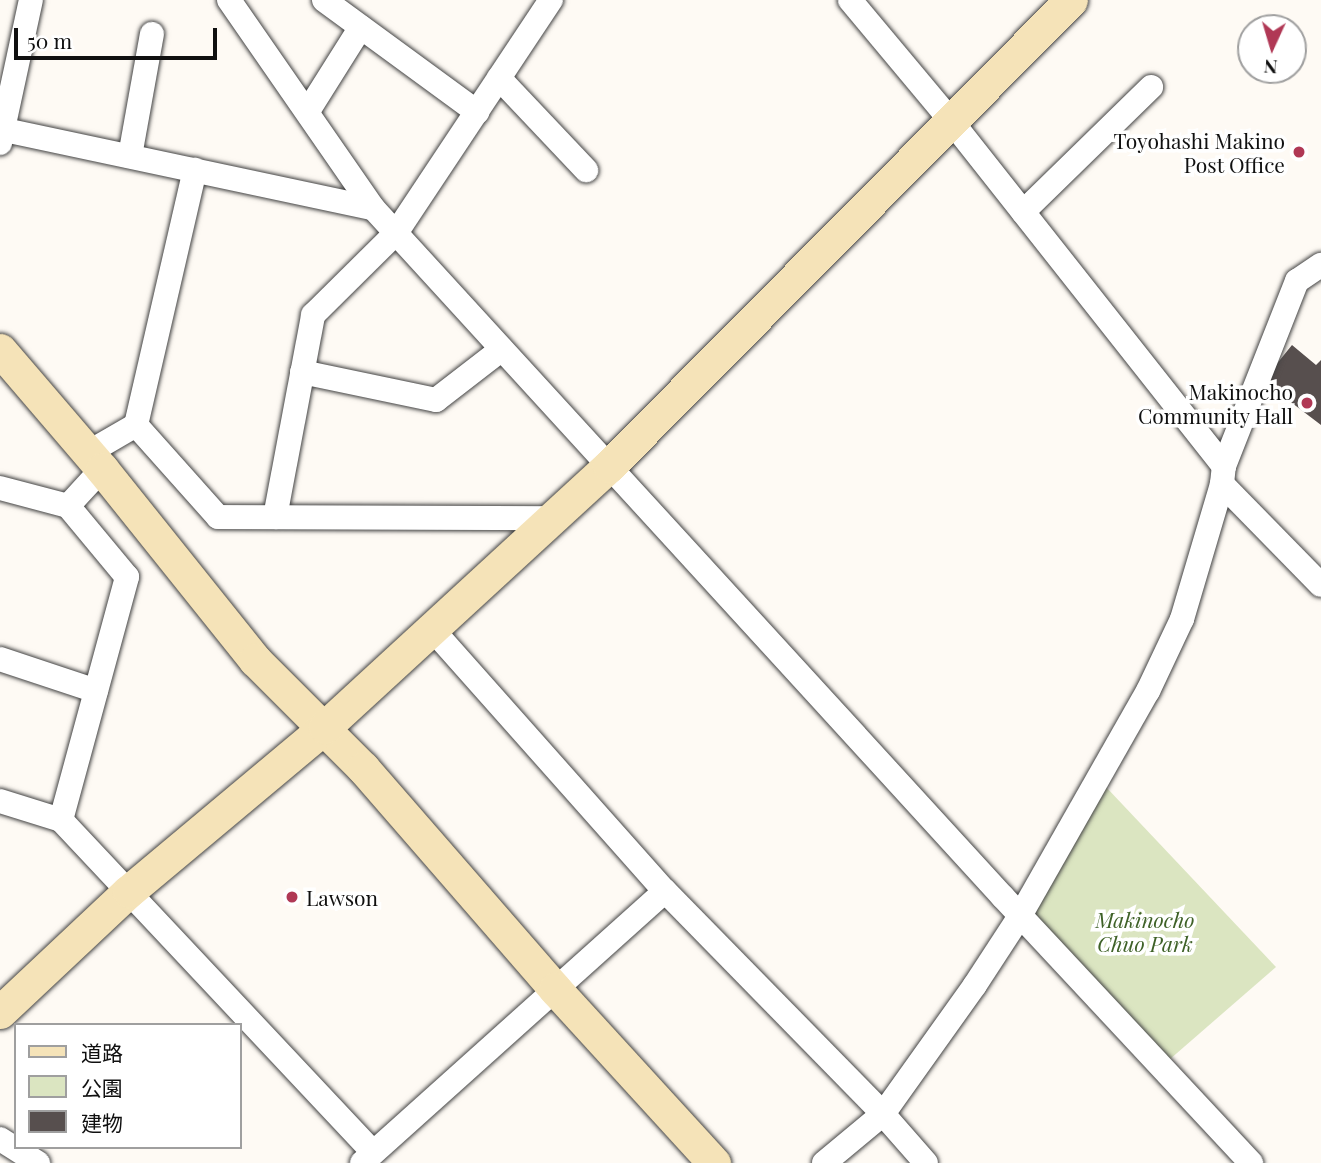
<!DOCTYPE html>
<meta charset="utf-8">
<style>
body{margin:0}
#map{position:relative;width:1321px;height:1163px;overflow:hidden;background:#fefaf4;font-family:"Playfair Display","Noto Sans JP",serif}
div>[style]{position:absolute}
.green>*{inset:0;background:#dbe5c1}
.building>*{inset:0;background:#574f4e}
.roads{filter:drop-shadow(0 0 2px #434343) drop-shadow(0 0 2px #434343)}
.street>*{height:24px;margin:-12px;padding:0 12px;transform-origin:12px;border-radius:12px;background:#fff}
.secondary>*{height:33px;margin:-16.5px;padding:0 16.5px;transform-origin:16.5px;border-radius:16.5px;background:#f5e3b8}
.dots>*{width:19px;height:19px;translate:-50% -50%;box-sizing:border-box;border:4px solid #fff;border-radius:50%}
span{translate:-50% -50%;white-space:nowrap;text-align:center;line-height:1.15;-webkit-text-stroke:7px #fff;paint-order:stroke}
.poi-label{font-size:21px;color:#101010}
.right{translate:-100% -50%;text-align:right}
.left{translate:0 -50%;text-align:left}
.park-label{font-size:21px;color:#3e6127;font-style:italic}
.legend{position:absolute;left:14px;top:1023px;width:228px;height:126px;box-sizing:border-box;background:#fff;border:2px solid #9f9f9f;margin:0;padding:9px 12px;list-style:none;font-size:21px;color:#101010}
.legend li{display:flex;align-items:center;gap:14px;height:35px}
.legend b{width:35px;border:2px solid #9f9f9f}
.north{position:absolute;left:1237px;top:14px;width:70px;height:70px;box-sizing:border-box;background:#fff;border:2px solid #9f9f9f;border-radius:50%;rotate:184deg;font-size:19px;font-weight:700;line-height:28px;text-align:center;color:#101010}
.north::after{content:'';display:block;margin:auto;width:24px;height:32px;background:#b03855;clip-path:polygon(50% 0,100% 100%,50% 72%,0 100%)}
.scale{position:absolute;left:14px;top:28px;width:203px;height:32px;box-sizing:border-box;border:4px solid #101010;border-top:0;padding-left:9px;font-size:21px;line-height:24px;white-space:nowrap;color:#101010;-webkit-text-stroke:5px #fff;paint-order:stroke}
</style>
<div id="map">
<div class="green">
<i style="clip-path:polygon(1106px 787px,1276px 967px,1169px 1060px,1038px 921px,1033px 908px)"></i>
</div>
<div class="building">
<i style="clip-path:polygon(1292px 345px,1316px 365px,1321px 360px,1321px 425px,1263px 381px)"></i>
</div>
<div class="roads">
<div class="street">
<i style="left:229px;top:0;width:253px;rotate:55.3deg"></i>
<i style="left:373px;top:208px;width:934px;rotate:47.56deg"></i>
<i style="left:1003px;top:897px;width:364px;rotate:47deg"></i>
<i style="left:324px;top:0;width:190px;rotate:36.2deg"></i>
<i style="left:850px;top:0;width:159px;rotate:50.1deg"></i>
<i style="left:952px;top:122px;width:439px;rotate:51.7deg"></i>
<i style="left:499px;top:78px;width:127px;rotate:46.6deg"></i>
<i style="left:308px;top:111px;width:99px;rotate:-57.8deg"></i>
<i style="left:0;top:129px;width:381px;rotate:12deg"></i>
<i style="left:0;top:143px;width:146px;rotate:-77.8deg"></i>
<i style="left:130px;top:156px;width:124px;rotate:-79.8deg"></i>
<i style="left:1023px;top:212px;width:179px;rotate:-44.3deg"></i>
<i style="left:302px;top:372px;width:137px;rotate:11.8deg"></i>
<i style="left:436px;top:400px;width:83px;rotate:-37.7deg"></i>
<i style="left:136px;top:425px;width:123px;rotate:48.3deg"></i>
<i style="left:218px;top:517px;width:334px;rotate:0.2deg"></i>
<i style="left:86px;top:454px;width:58px;rotate:-30.1deg"></i>
<i style="left:136px;top:425px;width:262px;rotate:-77deg"></i>
<i style="left:1222px;top:484px;width:141px;rotate:45.6deg"></i>
<i style="left:0;top:488px;width:70px;rotate:14.8deg"></i>
<i style="left:68px;top:506px;width:50px;rotate:-47.4deg"></i>
<i style="left:275px;top:517px;width:206px;rotate:-79.3deg"></i>
<i style="left:313px;top:315px;width:117px;rotate:-44.7deg"></i>
<i style="left:396px;top:233px;width:280px;rotate:-56.4deg"></i>
<i style="left:432px;top:629px;width:351px;rotate:48.4deg"></i>
<i style="left:665px;top:891px;width:312px;rotate:45.6deg"></i>
<i style="left:883px;top:1114px;width:65px;rotate:48.7deg"></i>
<i style="left:0;top:659px;width:101px;rotate:18.4deg"></i>
<i style="left:0;top:801px;width:64px;rotate:17.3deg"></i>
<i style="left:61px;top:820px;width:456px;rotate:46.8deg"></i>
<i style="left:61px;top:820px;width:252px;rotate:-74.8deg"></i>
<i style="left:127px;top:577px;width:92px;rotate:-129.7deg"></i>
<i style="left:0;top:1139px;width:45px;rotate:32.3deg"></i>
<i style="left:362px;top:1163px;width:407px;rotate:-41.9deg"></i>
<i style="left:824px;top:1163px;width:77px;rotate:-39.7deg"></i>
<i style="left:883px;top:1114px;width:158px;rotate:-54.5deg"></i>
<i style="left:975px;top:985px;width:82px;rotate:-56.9deg"></i>
<i style="left:1020px;top:916px;width:259px;rotate:-60.4deg"></i>
<i style="left:1148px;top:691px;width:80px;rotate:-64.7deg"></i>
<i style="left:1182px;top:619px;width:141px;rotate:-73.5deg"></i>
<i style="left:1222px;top:484px;width:18px;rotate:-84deg"></i>
<i style="left:1224px;top:466px;width:199px;rotate:-68.5deg"></i>
<i style="left:1297px;top:281px;width:29px;rotate:-34deg"></i>
</div>
<div class="secondary">
<i style="left:0;top:350px;width:157px;rotate:49.4deg"></i>
<i style="left:102px;top:469px;width:245px;rotate:51.3deg"></i>
<i style="left:255px;top:660px;width:153px;rotate:45deg"></i>
<i style="left:363px;top:768px;width:293px;rotate:49deg"></i>
<i style="left:555px;top:989px;width:236px;rotate:47.6deg"></i>
<i style="left:0;top:1012px;width:177px;rotate:-43.2deg"></i>
<i style="left:129px;top:891px;width:256px;rotate:-39.9deg"></i>
<i style="left:325px;top:727px;width:386px;rotate:-42.6deg"></i>
<i style="left:609px;top:466px;width:656px;rotate:-45.25deg"></i>
</div>
</div>
<div class="dots">
<i style="left:1299px;top:152px;background:#b03855"></i>
<i style="left:1307px;top:403px;background:#b03855"></i>
<i style="left:292px;top:897px;background:#b03855"></i>
</div>
<div class="poi-label">
<span class="right" style="left:1285px;top:152px">Toyohashi Makino<br>Post Office</span>
<span class="right" style="left:1293px;top:403px">Makinocho<br>Community Hall</span>
<span class="left" style="left:306px;top:897px">Lawson</span>
</div>
<div class="park-label">
<span style="left:1145px;top:931px">Makinocho<br>Chuo Park</span>
</div>
<ul class="legend">
<li><b style="height:9px;background:#f5e3b8"></b>道路</li>
<li><b style="height:19px;background:#dbe5c1"></b>公園</li>
<li><b style="height:19px;background:#574f4e"></b>建物</li>
</ul>
<div class="north">N</div>
<div class="scale">50 m</div>
</div>
